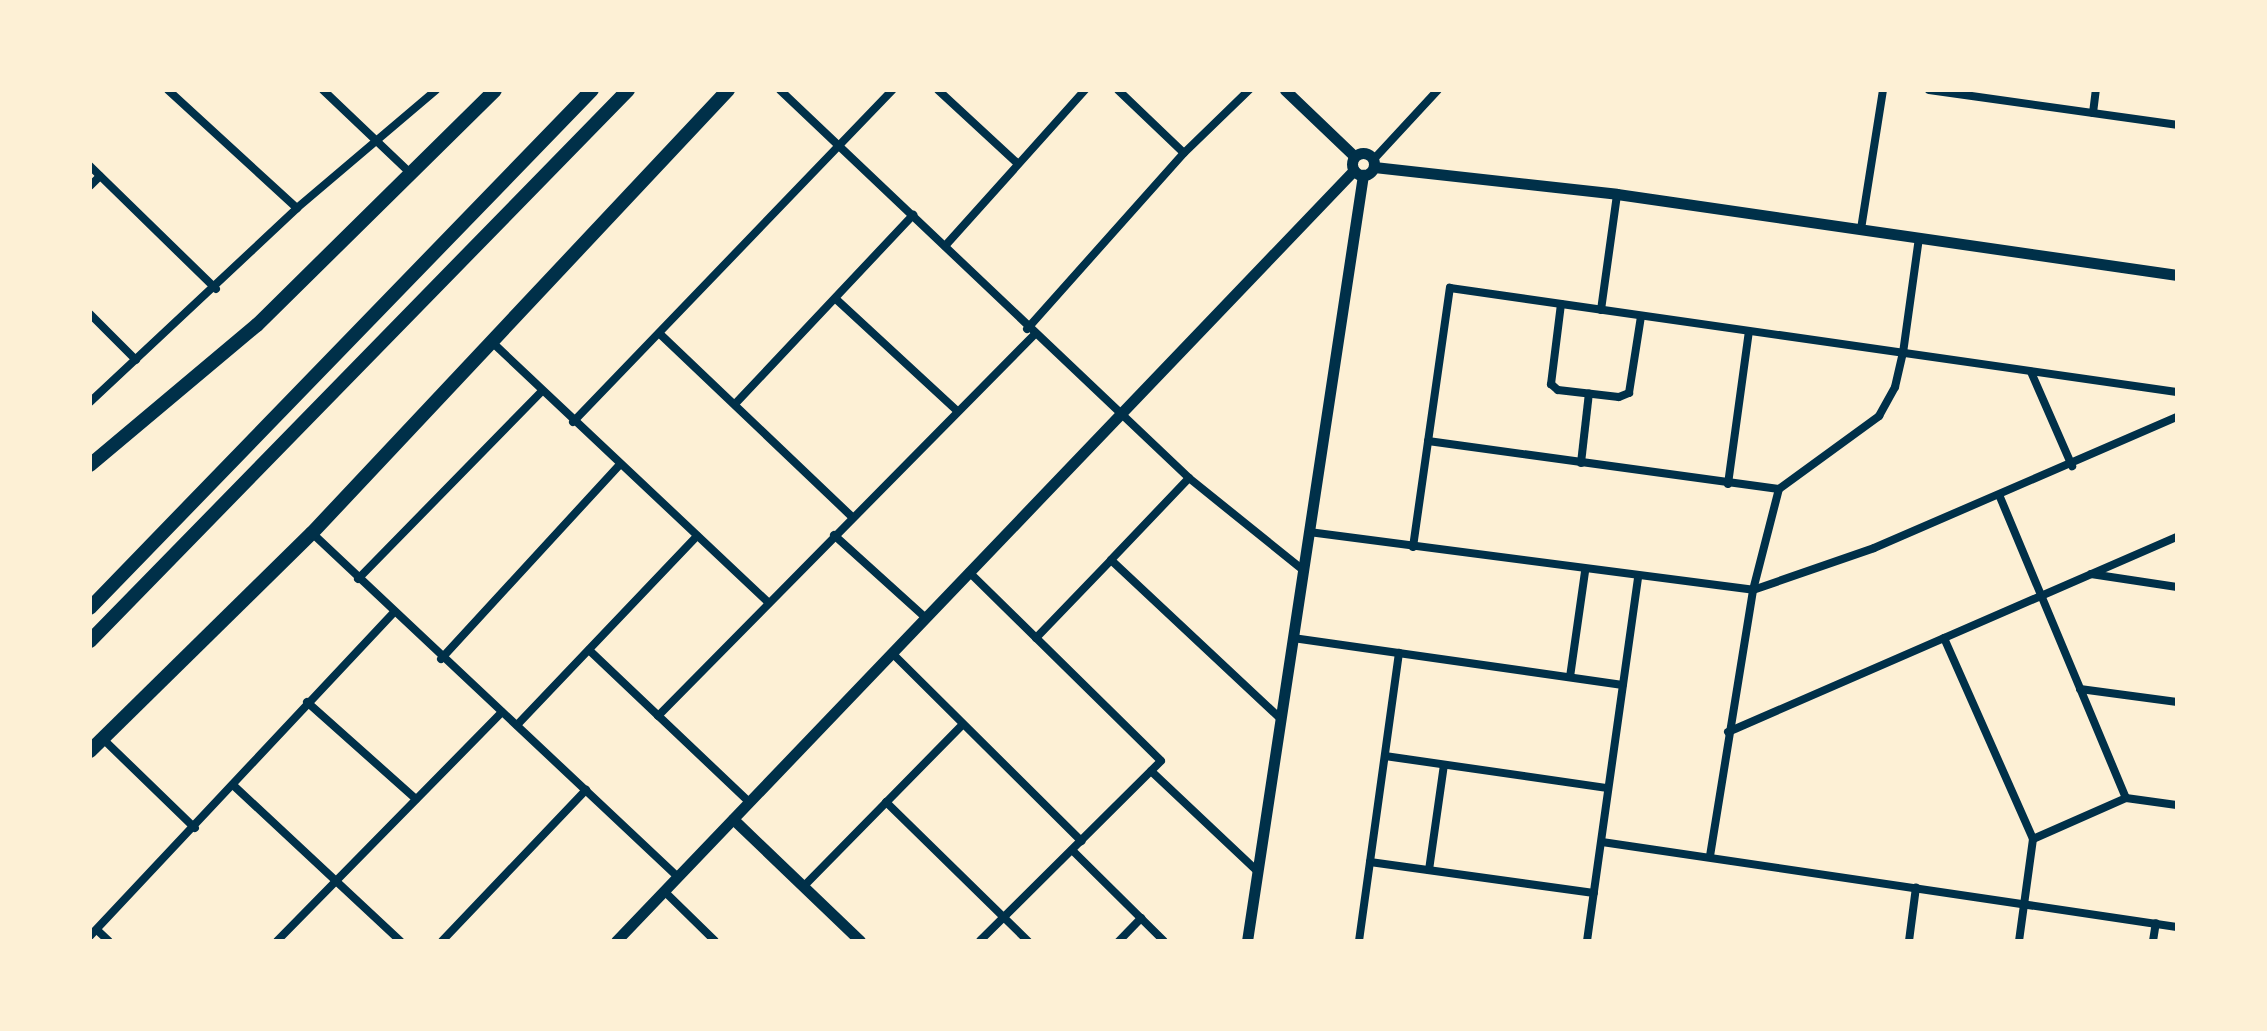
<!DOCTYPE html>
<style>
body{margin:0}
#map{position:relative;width:2267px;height:1031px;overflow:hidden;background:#fdf0d5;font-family:Spectral,serif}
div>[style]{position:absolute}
.minor>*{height:8px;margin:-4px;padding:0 4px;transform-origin:4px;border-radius:4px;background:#003049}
.tertiary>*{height:11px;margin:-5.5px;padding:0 5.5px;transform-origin:5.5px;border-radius:5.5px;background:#003049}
.tertiary>.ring{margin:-5.5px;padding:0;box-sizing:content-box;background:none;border:11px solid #003049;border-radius:50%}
.primary>*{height:14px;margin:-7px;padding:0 7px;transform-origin:7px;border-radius:7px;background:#003049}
.trunk>*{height:14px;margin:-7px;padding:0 7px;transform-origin:7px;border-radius:7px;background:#003049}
span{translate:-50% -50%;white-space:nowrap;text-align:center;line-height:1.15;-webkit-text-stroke:6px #fdf0d5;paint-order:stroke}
.frame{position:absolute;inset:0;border:92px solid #fdf0d5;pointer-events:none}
</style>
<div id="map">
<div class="minor">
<i style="left:168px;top:90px;width:175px;rotate:42.5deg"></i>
<i style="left:323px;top:90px;width:117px;rotate:43.6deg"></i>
<i style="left:780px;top:90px;width:564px;rotate:43.49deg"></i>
<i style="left:1189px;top:478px;width:146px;rotate:38.9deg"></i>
<i style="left:938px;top:90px;width:108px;rotate:42.7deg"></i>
<i style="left:1118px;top:90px;width:91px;rotate:43.7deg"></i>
<i style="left:1929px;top:90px;width:250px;rotate:8deg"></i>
<i style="left:2093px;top:113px;width:23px;rotate:-83deg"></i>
<i style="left:1374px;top:159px;width:94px;rotate:-47.2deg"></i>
<i style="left:90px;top:166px;width:176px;rotate:44.3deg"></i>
<i style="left:90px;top:186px;width:14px;rotate:-45deg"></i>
<i style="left:1861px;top:229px;width:141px;rotate:-81deg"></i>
<i style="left:945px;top:246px;width:210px;rotate:-48.1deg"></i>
<i style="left:837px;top:300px;width:162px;rotate:42.7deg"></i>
<i style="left:1561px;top:304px;width:81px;rotate:97.1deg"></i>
<i style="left:1551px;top:384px;width:9px;rotate:41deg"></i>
<i style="left:1558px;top:390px;width:61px;rotate:6.5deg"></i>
<i style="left:1619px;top:397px;width:11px;rotate:-22deg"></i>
<i style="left:1629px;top:393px;width:78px;rotate:-81.1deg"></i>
<i style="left:1601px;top:310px;width:117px;rotate:-82.1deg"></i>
<i style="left:90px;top:314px;width:65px;rotate:45deg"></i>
<i style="left:1027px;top:329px;width:236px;rotate:-48.3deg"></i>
<i style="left:1184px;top:153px;width:91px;rotate:-44.1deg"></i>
<i style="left:660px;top:334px;width:265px;rotate:43.6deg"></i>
<i style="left:493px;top:343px;width:379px;rotate:43.3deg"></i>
<i style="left:2031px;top:372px;width:103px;rotate:66.4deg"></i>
<i style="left:90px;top:402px;width:284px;rotate:-43.1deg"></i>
<i style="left:297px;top:208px;width:182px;rotate:-40.3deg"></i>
<i style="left:735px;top:404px;width:260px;rotate:-46.7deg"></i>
<i style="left:573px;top:422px;width:461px;rotate:-46.1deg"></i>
<i style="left:1428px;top:441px;width:354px;rotate:7.8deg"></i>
<i style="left:1779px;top:489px;width:124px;rotate:-36.1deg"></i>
<i style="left:1879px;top:416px;width:33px;rotate:-61deg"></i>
<i style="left:1895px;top:387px;width:35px;rotate:-77deg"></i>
<i style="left:1903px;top:353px;width:117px;rotate:-82.1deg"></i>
<i style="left:1581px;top:463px;width:70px;rotate:-83.5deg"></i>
<i style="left:1189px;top:478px;width:113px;rotate:133.6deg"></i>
<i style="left:1111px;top:560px;width:231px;rotate:43.1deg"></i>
<i style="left:1728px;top:484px;width:154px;rotate:-82.2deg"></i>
<i style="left:2000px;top:497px;width:326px;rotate:67.3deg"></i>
<i style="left:1309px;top:532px;width:448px;rotate:7.4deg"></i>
<i style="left:1753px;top:590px;width:128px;rotate:-19.1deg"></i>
<i style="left:1874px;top:548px;width:330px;rotate:-23.4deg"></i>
<i style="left:312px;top:533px;width:502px;rotate:43.23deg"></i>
<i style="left:834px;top:535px;width:124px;rotate:42.1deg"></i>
<i style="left:1413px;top:547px;width:262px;rotate:-81.9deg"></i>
<i style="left:1450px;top:288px;width:734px;rotate:8.14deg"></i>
<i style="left:969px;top:572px;width:269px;rotate:44.5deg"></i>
<i style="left:1161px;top:761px;width:255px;rotate:135.2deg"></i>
<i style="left:2091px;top:574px;width:87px;rotate:8.6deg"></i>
<i style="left:358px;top:579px;width:262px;rotate:-45.6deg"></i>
<i style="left:1036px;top:638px;width:108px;rotate:-46.1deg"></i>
<i style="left:1293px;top:638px;width:333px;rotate:8.1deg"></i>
<i style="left:1944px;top:638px;width:220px;rotate:66.1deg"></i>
<i style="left:2033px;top:839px;width:103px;rotate:97.8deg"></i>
<i style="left:589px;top:650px;width:221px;rotate:43.5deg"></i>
<i style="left:892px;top:653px;width:267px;rotate:44.8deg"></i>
<i style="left:441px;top:659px;width:265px;rotate:-47.4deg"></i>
<i style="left:1570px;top:677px;width:107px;rotate:-81.9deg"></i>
<i style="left:2080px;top:689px;width:98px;rotate:7.6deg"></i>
<i style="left:307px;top:702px;width:146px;rotate:41.7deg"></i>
<i style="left:658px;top:716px;width:535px;rotate:-45.38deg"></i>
<i style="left:517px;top:725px;width:261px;rotate:-46.4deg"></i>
<i style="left:1728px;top:732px;width:490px;rotate:-23.5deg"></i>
<i style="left:103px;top:739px;width:128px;rotate:44.1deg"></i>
<i style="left:1385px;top:756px;width:225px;rotate:8.2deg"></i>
<i style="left:1151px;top:771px;width:146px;rotate:43.3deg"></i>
<i style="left:233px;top:785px;width:229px;rotate:43deg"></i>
<i style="left:886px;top:802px;width:199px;rotate:44.4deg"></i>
<i style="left:2033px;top:839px;width:102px;rotate:-23.8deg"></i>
<i style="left:2126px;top:798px;width:51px;rotate:7.8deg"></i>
<i style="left:1602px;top:842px;width:581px;rotate:8.41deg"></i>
<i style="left:1072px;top:850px;width:129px;rotate:44.7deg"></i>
<i style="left:1710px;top:856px;width:269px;rotate:-80.8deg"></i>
<i style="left:1753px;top:590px;width:104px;rotate:-75.6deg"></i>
<i style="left:1370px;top:862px;width:226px;rotate:7.9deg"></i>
<i style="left:1429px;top:870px;width:106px;rotate:-81.9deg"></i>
<i style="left:803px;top:887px;width:228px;rotate:-45.5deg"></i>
<i style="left:664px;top:891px;width:71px;rotate:44.4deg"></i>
<i style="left:97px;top:930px;width:16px;rotate:43deg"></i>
<i style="left:90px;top:936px;width:443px;rotate:-46.8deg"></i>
<i style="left:277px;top:941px;width:321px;rotate:-45.5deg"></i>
<i style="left:442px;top:941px;width:209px;rotate:-46.4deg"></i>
<i style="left:1119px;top:941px;width:32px;rotate:-46deg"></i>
<i style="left:1359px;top:941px;width:291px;rotate:-82.1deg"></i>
<i style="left:1587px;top:941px;width:366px;rotate:-82deg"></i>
<i style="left:1909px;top:941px;width:54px;rotate:-82.6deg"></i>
<i style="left:2153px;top:941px;width:18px;rotate:-81deg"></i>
</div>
<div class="tertiary">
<i style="left:1285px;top:90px;width:95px;rotate:43.7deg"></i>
<i class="ring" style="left:1352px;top:153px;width:11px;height:11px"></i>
<i style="left:1374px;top:167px;width:244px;rotate:6.3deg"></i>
<i style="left:1617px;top:194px;width:566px;rotate:8.23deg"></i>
<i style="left:733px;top:819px;width:176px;rotate:43.8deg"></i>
<i style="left:616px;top:941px;width:1067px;rotate:-46.25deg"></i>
<i style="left:1247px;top:941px;width:775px;rotate:-81.39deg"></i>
</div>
<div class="primary">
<i style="left:90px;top:465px;width:218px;rotate:-40deg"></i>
<i style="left:257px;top:325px;width:334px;rotate:-44.6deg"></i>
<i style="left:90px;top:751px;width:311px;rotate:-44.5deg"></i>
<i style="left:312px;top:533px;width:608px;rotate:-46.8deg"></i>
</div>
<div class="trunk">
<i style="left:90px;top:608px;width:721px;rotate:-45.9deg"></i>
<i style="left:90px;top:641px;width:770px;rotate:-45.68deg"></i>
</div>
<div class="frame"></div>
</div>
